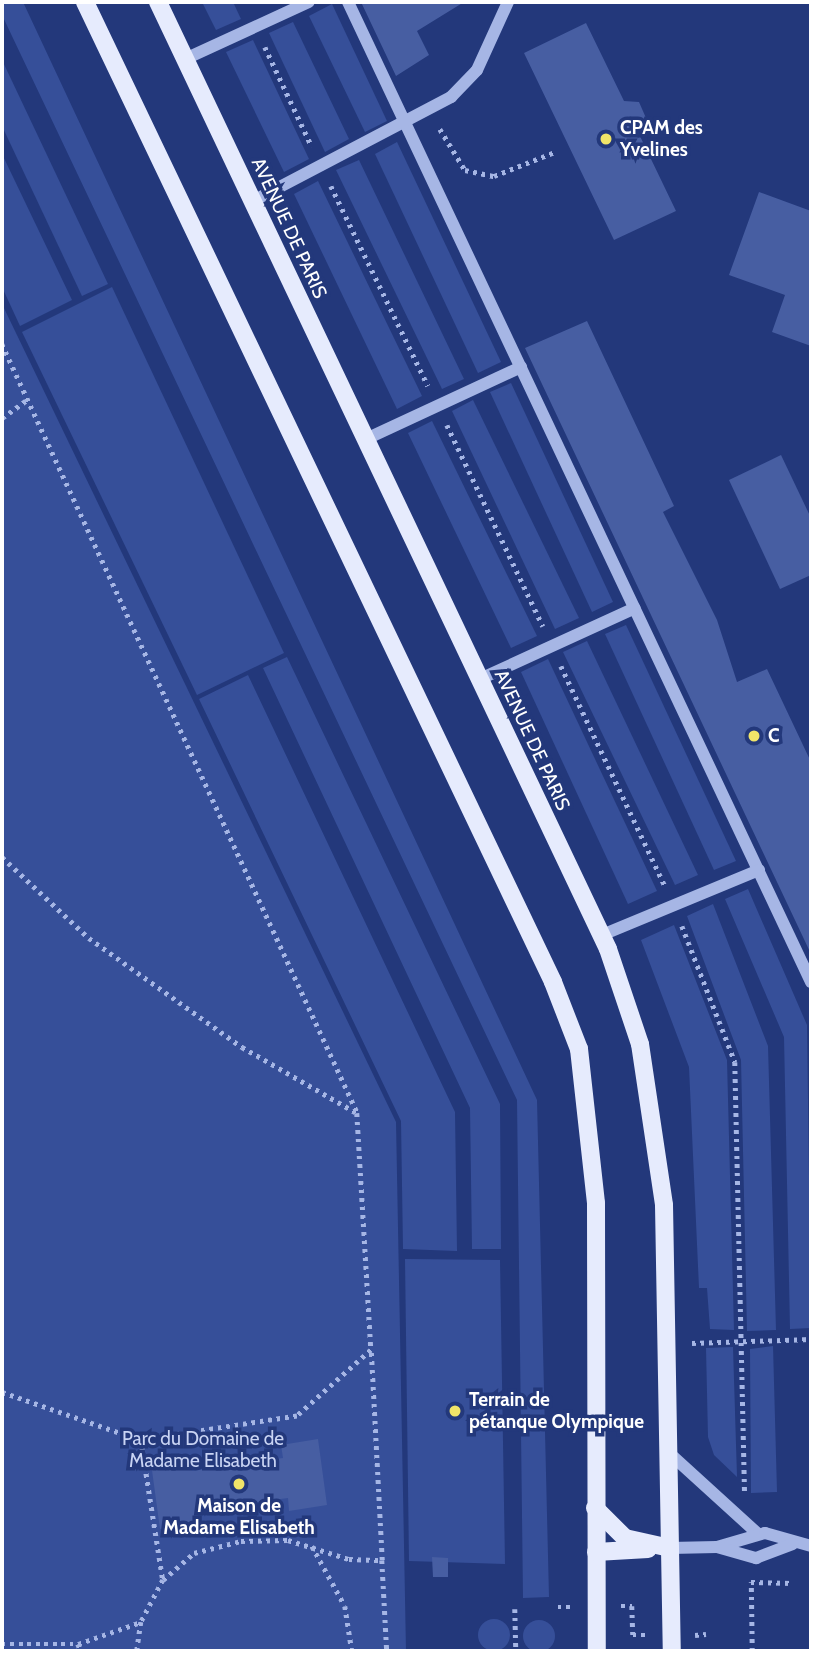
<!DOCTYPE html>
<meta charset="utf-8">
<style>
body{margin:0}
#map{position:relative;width:813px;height:1653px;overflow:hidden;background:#23387b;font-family:Cabin,sans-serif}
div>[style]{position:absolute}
.green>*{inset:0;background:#364f99}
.round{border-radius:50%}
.building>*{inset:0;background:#475ea2}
.path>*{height:4.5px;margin-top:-2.25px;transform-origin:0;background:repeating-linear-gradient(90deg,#a6b6e5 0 3.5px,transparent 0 8.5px)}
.minor>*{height:12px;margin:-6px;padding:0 6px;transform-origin:6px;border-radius:6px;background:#a6b6e5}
.major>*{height:18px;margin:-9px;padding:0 9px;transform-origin:9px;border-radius:9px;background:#e6ebfd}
.dots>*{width:19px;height:19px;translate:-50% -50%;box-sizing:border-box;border:4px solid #23387b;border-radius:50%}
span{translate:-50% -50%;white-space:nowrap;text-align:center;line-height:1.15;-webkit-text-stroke:7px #23387b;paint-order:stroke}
.poi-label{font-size:19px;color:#fff;font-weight:700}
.left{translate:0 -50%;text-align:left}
.street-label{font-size:19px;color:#fff}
.park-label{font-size:19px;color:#c9d4f4}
.frame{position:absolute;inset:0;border:4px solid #fff;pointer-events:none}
</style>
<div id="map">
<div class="green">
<i style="clip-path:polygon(2px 2px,23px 2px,537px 1100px,549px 1597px,523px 1598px,517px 1100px,2px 15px)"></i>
<i style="clip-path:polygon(202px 2px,233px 2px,241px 19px,216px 30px)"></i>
<i style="clip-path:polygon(332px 4px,387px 121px,365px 132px,309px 16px)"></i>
<i style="clip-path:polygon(293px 22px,349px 139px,325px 152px,269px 33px)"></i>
<i style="clip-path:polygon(253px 40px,309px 159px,284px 172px,226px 52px)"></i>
<i style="clip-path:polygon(2px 60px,108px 284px,82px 296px,2px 126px)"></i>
<i style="clip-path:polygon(397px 142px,501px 362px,478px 373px,375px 154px)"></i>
<i style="clip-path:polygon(2px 154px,72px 300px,20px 326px,2px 287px)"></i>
<i style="clip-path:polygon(359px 160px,464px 379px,442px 389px,336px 170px)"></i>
<i style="clip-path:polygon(318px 181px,422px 396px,397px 409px,294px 194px)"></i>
<i style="clip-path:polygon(112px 287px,284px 653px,197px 695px,22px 332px)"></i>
<i style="clip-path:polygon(2px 304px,396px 1122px,406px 1651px,2px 1651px)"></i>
<i style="clip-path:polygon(511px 383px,613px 602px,592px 612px,490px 392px)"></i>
<i style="clip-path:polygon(473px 400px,579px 618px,555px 629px,452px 411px)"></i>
<i style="clip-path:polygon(432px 421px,537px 636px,511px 648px,408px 433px)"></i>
<i style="clip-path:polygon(626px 625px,736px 861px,714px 870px,605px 634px)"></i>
<i style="clip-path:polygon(587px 641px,698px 875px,675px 885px,563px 652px)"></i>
<i style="clip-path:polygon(287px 657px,500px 1104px,501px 1249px,472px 1249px,470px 1108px,263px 668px)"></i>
<i style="clip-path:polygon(548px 659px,657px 891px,628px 904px,521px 672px)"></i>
<i style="clip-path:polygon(248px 675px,455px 1112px,457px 1251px,403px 1249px,401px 1121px,199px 699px)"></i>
<i style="clip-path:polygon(748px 889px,807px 1025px,811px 1328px,790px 1329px,784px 1037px,725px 899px)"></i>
<i style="clip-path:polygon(713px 904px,768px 1046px,776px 1330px,747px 1331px,741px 1060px,687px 916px)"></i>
<i style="clip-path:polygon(674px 925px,727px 1060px,734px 1330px,710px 1329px,707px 1288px,699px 1288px,689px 1067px,641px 940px)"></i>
<i style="clip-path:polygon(405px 1259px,500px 1260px,505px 1564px,409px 1561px)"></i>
<i style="clip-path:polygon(773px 1346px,777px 1492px,751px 1493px,750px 1349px)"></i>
<i style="clip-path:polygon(733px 1347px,737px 1477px,714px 1455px,708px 1437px,706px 1348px)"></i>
<i class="round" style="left:478px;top:1619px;width:32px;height:32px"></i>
<i class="round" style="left:523px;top:1620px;width:32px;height:32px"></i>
</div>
<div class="building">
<i style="clip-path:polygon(361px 2px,464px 2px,417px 31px,429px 55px,396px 76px)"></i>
<i style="clip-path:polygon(586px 23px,624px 101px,639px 102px,646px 118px,638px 132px,676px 211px,614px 240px,524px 53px)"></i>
<i style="clip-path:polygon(759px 192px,811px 211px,811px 346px,772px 332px,785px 295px,729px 275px)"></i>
<i style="clip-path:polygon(587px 321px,674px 506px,663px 512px,717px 620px,737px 682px,767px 669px,811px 762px,811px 954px,525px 348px)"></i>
<i style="clip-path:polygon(781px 455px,811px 518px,811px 575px,780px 589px,729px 480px)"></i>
<i style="clip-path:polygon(318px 1439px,327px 1505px,289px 1511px,288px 1498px,197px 1510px,199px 1523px,160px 1529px,151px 1463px,191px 1457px,192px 1471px,261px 1461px,283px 1458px,281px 1445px)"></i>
<i style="clip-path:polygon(432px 1557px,448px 1558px,448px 1577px,433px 1577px)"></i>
</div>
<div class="path">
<i style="left:265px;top:47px;width:110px;rotate:64.8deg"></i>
<i style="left:440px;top:129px;width:48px;rotate:58.6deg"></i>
<i style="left:465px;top:170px;width:30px;rotate:12deg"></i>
<i style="left:494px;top:176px;width:66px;rotate:-21.5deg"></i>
<i style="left:331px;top:186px;width:222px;rotate:64.1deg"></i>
<i style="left:2px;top:344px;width:846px;rotate:65.19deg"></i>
<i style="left:2px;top:418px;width:32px;rotate:-36deg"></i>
<i style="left:447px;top:425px;width:223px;rotate:64.5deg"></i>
<i style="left:561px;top:666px;width:243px;rotate:64.7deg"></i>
<i style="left:2px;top:857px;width:119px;rotate:43deg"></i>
<i style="left:89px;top:938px;width:188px;rotate:35.5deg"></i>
<i style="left:242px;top:1047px;width:133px;rotate:29.9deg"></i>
<i style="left:357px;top:1113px;width:237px;rotate:86.6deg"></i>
<i style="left:371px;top:1350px;width:99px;rotate:138.3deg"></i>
<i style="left:297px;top:1416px;width:158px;rotate:171.3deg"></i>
<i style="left:141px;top:1440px;width:142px;rotate:81.1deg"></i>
<i style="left:163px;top:1580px;width:47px;rotate:117.6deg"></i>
<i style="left:682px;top:926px;width:146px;rotate:68.7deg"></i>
<i style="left:735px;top:1062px;width:429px;rotate:88.7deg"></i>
<i style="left:692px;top:1343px;width:119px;rotate:-1.9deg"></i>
<i style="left:2px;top:1392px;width:147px;rotate:19.1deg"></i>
<i style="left:312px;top:1546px;width:68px;rotate:61.2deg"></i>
<i style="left:345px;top:1606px;width:46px;rotate:81.2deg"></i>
<i style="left:382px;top:1560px;width:91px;rotate:86.9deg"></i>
<i style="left:163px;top:1580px;width:41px;rotate:-41.1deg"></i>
<i style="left:194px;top:1553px;width:49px;rotate:-14.3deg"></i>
<i style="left:241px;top:1541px;width:47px;rotate:-1.2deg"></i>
<i style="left:288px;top:1540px;width:64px;rotate:17.3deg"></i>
<i style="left:349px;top:1559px;width:33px;rotate:2deg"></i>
<i style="left:382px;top:1560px;width:209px;rotate:-93deg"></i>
<i style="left:621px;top:1606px;width:11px"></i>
<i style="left:632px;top:1606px;width:29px;rotate:88deg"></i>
<i style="left:633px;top:1635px;width:15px"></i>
<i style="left:558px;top:1607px;width:13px"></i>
<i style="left:515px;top:1609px;width:42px;rotate:88.6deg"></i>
<i style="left:695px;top:1635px;width:11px;rotate:-5deg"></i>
<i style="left:2px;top:1644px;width:76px"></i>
<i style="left:78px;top:1644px;width:8px;rotate:67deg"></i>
<i style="left:78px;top:1644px;width:67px;rotate:-19.2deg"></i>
<i style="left:141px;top:1622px;width:29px;rotate:98deg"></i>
<i style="left:752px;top:1651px;width:69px;rotate:-90.8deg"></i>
<i style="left:751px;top:1582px;width:41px;rotate:1.4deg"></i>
</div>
<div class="minor">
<i style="left:348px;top:2px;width:1084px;rotate:64.71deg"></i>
<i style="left:185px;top:59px;width:136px;rotate:-24.7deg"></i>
<i style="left:253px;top:201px;width:224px;rotate:-27.7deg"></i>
<i style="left:451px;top:97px;width:37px;rotate:-46deg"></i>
<i style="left:477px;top:70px;width:75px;rotate:-65.5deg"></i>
<i style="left:366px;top:439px;width:171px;rotate:-24.9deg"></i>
<i style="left:480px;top:679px;width:170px;rotate:-24.6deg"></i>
<i style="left:602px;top:935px;width:170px;rotate:-22.5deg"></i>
<i style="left:668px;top:1452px;width:120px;rotate:42.3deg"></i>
<i style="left:717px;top:1547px;width:50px;rotate:-16.3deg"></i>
<i style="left:765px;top:1533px;width:48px;rotate:15.8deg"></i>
<i style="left:670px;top:1548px;width:47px;rotate:-1.2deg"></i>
<i style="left:717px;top:1547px;width:41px;rotate:15.8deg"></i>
<i style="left:756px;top:1558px;width:39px;rotate:-21deg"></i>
</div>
<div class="major">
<i style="left:85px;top:2px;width:1086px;rotate:64.47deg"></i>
<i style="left:553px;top:982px;width:72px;rotate:68.8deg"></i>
<i style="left:579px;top:1049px;width:155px;rotate:83.7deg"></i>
<i style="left:596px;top:1203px;width:448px;rotate:89.9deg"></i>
<i style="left:158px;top:2px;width:1048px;rotate:64.58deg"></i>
<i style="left:608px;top:949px;width:100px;rotate:71.4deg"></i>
<i style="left:640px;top:1044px;width:163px;rotate:81.5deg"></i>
<i style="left:664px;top:1205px;width:446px;rotate:89deg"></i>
<i style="left:595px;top:1508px;width:42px;rotate:45deg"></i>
<i style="left:625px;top:1538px;width:46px;rotate:12.5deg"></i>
<i style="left:596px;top:1552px;width:52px;rotate:-3.3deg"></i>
</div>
<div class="dots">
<i style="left:606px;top:139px;background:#f0e469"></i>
<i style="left:754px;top:736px;background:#f0e469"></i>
<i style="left:455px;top:1411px;background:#f0e469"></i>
<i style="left:239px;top:1484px;background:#f0e469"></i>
</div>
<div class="poi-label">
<span class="left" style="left:620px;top:139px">CPAM des<br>Yvelines</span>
<span class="left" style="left:768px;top:736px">C</span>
<span class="left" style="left:469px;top:1411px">Terrain de<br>pétanque Olympique</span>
<span style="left:239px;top:1517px">Maison de<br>Madame Elisabeth</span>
</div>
<div class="street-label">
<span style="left:289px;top:228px;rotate:65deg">AVENUE DE PARIS</span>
<span style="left:532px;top:740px;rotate:65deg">AVENUE DE PARIS</span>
</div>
<div class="park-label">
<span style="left:203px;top:1450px">Parc du Domaine de<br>Madame Elisabeth</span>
</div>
<div class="frame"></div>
</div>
